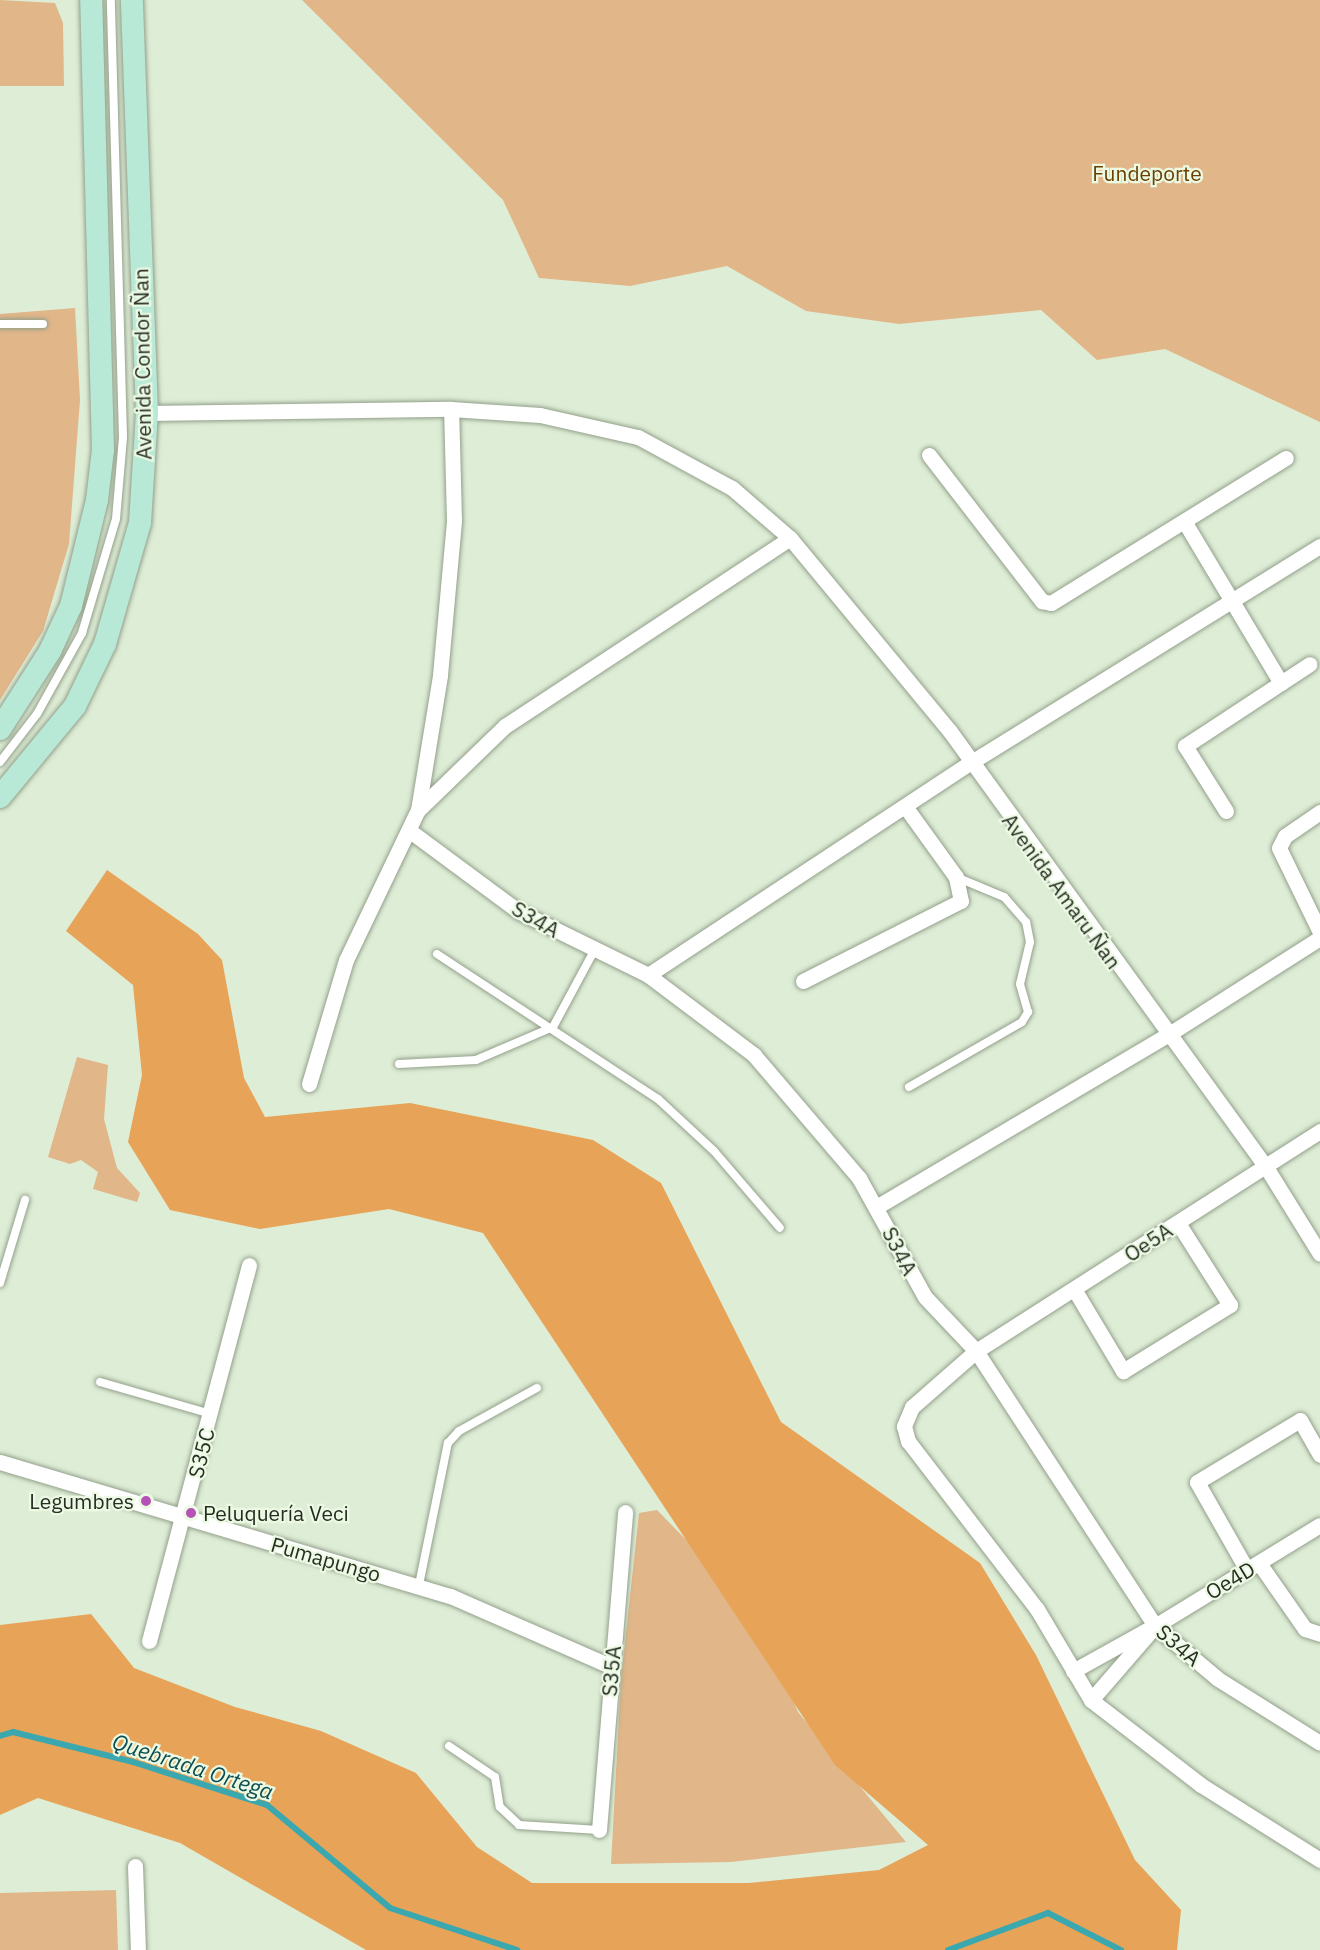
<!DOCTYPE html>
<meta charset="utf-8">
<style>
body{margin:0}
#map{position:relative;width:1320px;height:1950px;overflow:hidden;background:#deedd6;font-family:"IBM Plex Sans",sans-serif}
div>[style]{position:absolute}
.green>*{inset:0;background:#e1b689}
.forest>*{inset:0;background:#e7a358}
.stream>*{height:6px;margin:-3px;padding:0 3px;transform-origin:3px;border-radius:3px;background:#3ba8af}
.roads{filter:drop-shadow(0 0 2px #93a08b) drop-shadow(0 0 2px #93a08b)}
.lane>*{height:8px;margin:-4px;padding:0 4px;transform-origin:4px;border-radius:4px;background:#fff}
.street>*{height:15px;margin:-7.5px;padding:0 7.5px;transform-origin:7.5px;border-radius:7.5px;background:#fff}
.primary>*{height:22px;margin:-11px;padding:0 11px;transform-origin:11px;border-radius:11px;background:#b8e8d6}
.dots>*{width:16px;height:16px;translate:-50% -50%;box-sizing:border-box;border:3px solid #ecfae3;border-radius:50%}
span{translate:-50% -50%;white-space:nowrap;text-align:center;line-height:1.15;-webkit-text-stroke:4.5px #ecfae3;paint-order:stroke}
.park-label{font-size:21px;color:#6b3f00}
.street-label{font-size:21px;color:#272d24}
.poi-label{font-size:21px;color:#272d24}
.right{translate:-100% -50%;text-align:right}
.left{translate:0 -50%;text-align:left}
.water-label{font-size:22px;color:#0d4d51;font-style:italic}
</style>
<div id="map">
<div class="green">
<i style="clip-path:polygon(0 0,55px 3px,63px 23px,64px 86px,0 86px)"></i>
<i style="clip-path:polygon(302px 0,1320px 0,1320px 422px,1165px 349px,1097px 360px,1041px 310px,899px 324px,806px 311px,727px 266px,630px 286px,539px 278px,503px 200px)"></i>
<i style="clip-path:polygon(75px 308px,80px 400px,69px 544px,43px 631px,0 700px,0 314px)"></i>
<i style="clip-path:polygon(77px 1057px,108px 1065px,104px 1119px,117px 1168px,140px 1193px,137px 1202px,93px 1189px,98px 1172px,81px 1160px,70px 1164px,48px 1157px)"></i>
<i style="clip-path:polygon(657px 1510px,735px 1590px,770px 1644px,798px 1712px,906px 1842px,731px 1862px,611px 1864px,621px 1680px,639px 1513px)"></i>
<i style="clip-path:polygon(116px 1890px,118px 1950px,0 1950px,0 1893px)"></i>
</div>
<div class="forest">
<i style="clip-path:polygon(107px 870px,198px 934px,222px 960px,244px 1078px,265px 1117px,410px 1103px,593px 1140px,661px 1183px,781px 1422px,980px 1563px,1036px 1655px,1135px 1860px,1181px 1910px,1177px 1950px,366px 1950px,180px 1843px,38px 1798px,0 1815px,0 1625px,91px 1614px,134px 1668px,235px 1707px,321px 1731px,416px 1773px,477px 1847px,532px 1883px,749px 1883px,879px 1870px,928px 1845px,835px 1765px,483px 1233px,389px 1209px,260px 1229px,170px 1210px,128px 1142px,142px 1075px,133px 985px,66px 931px)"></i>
</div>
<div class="stream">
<i style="left:0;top:1736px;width:14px;rotate:-17deg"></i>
<i style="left:13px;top:1732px;width:124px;rotate:14deg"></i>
<i style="left:133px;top:1762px;width:141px;rotate:17.8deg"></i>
<i style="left:267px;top:1805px;width:160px;rotate:39.9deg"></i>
<i style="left:390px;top:1908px;width:134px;rotate:18.3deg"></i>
<i style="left:948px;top:1950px;width:107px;rotate:-20.3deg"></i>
<i style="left:1048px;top:1913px;width:82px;rotate:26.9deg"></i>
</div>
<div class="roads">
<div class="lane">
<i style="left:0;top:324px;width:43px"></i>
<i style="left:0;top:762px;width:61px;rotate:-52.4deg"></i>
<i style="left:37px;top:714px;width:93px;rotate:-60.9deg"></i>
<i style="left:82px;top:633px;width:119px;rotate:-73.4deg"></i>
<i style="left:116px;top:519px;width:82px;rotate:-85.1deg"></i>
<i style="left:123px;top:437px;width:437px;rotate:-91.6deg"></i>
<i style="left:437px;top:954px;width:264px;rotate:33.3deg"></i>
<i style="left:658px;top:1099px;width:76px;rotate:42.9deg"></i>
<i style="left:714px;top:1151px;width:101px;rotate:49.4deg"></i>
<i style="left:399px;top:1064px;width:77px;rotate:-3deg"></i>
<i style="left:476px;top:1060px;width:84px;rotate:-23.2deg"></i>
<i style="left:553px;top:1027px;width:86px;rotate:-61.7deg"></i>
<i style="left:909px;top:1087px;width:130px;rotate:-29.9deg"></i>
<i style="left:1022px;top:1022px;width:12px;rotate:-59deg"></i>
<i style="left:1028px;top:1012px;width:29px;rotate:-106deg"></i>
<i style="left:1020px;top:984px;width:43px;rotate:-76.6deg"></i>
<i style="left:1030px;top:942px;width:20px;rotate:-101deg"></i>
<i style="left:1026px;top:922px;width:33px;rotate:-131deg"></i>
<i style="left:1004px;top:897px;width:52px;rotate:-157.4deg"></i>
<i style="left:0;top:1283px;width:87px;rotate:-73.2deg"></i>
<i style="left:100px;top:1382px;width:116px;rotate:16.1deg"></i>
<i style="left:419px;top:1585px;width:145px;rotate:-78.5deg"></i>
<i style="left:448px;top:1443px;width:16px;rotate:-47deg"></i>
<i style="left:459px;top:1431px;width:89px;rotate:-28.9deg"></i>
<i style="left:449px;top:1746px;width:55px;rotate:34deg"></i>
<i style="left:495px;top:1777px;width:30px;rotate:81deg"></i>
<i style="left:500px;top:1807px;width:26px;rotate:43deg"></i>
<i style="left:519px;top:1825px;width:80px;rotate:3.6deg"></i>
</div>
<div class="street">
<i style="left:147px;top:413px;width:304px;rotate:-0.8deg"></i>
<i style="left:451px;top:409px;width:89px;rotate:3.9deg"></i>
<i style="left:540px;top:415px;width:100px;rotate:12.7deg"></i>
<i style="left:638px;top:437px;width:107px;rotate:28.5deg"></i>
<i style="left:732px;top:488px;width:77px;rotate:40.8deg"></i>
<i style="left:790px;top:538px;width:249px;rotate:50.4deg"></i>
<i style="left:949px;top:730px;width:540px;rotate:54.04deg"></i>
<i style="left:1266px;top:1167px;width:102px;rotate:58.2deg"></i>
<i style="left:929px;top:455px;width:185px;rotate:52.3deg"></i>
<i style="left:1042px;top:601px;width:9px;rotate:13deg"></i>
<i style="left:1051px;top:603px;width:276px;rotate:-31.7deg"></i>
<i style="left:1184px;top:521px;width:189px;rotate:59.1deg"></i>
<i style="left:418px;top:810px;width:121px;rotate:-44deg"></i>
<i style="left:505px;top:726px;width:341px;rotate:-33.4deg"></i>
<i style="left:1226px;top:811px;width:77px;rotate:-122.2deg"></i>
<i style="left:1185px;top:746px;width:149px;rotate:-33.3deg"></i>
<i style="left:1320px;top:812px;width:42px;rotate:145.6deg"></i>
<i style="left:1285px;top:836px;width:13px;rotate:117deg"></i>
<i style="left:1279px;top:848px;width:93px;rotate:64deg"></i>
<i style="left:410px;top:831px;width:134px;rotate:36.5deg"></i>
<i style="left:518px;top:911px;width:145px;rotate:26.2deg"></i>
<i style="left:648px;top:975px;width:133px;rotate:37deg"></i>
<i style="left:754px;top:1055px;width:162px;rotate:49.5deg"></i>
<i style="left:859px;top:1178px;width:136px;rotate:61deg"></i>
<i style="left:925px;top:1297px;width:74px;rotate:46.6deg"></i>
<i style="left:976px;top:1351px;width:328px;rotate:56.9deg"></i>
<i style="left:1155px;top:1626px;width:82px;rotate:40.1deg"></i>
<i style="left:1218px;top:1679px;width:120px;rotate:32.1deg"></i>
<i style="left:648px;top:975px;width:386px;rotate:-33.4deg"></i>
<i style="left:970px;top:763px;width:412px;rotate:-31.8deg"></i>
<i style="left:803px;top:981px;width:177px;rotate:-26.9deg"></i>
<i style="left:961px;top:901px;width:25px;rotate:-102deg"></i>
<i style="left:956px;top:877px;width:84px;rotate:-125.8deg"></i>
<i style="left:309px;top:1084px;width:129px;rotate:-73.4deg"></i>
<i style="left:346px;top:960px;width:166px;rotate:-64.4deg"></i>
<i style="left:418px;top:810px;width:137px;rotate:-80.7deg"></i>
<i style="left:440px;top:675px;width:156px;rotate:-84.8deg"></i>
<i style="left:454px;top:520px;width:111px;rotate:-91.5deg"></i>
<i style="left:1320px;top:1131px;width:408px;rotate:147.4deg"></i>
<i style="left:976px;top:1351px;width:85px;rotate:138.8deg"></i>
<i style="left:912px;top:1407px;width:21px;rotate:113deg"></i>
<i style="left:904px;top:1426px;width:16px;rotate:75deg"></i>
<i style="left:908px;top:1441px;width:212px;rotate:52.5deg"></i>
<i style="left:1037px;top:1609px;width:106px;rotate:59.3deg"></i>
<i style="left:1091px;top:1700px;width:139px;rotate:37.7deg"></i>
<i style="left:1201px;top:1785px;width:141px;rotate:32.2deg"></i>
<i style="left:878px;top:1206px;width:334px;rotate:-30.6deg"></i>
<i style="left:1166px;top:1036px;width:183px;rotate:-32.5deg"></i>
<i style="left:1074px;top:1289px;width:96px;rotate:59.1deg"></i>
<i style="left:1123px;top:1371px;width:126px;rotate:-31.7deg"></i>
<i style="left:1230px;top:1305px;width:97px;rotate:-122.4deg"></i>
<i style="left:0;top:1462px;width:470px;rotate:16.6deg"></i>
<i style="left:450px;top:1596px;width:175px;rotate:23.6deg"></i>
<i style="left:1259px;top:1563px;width:80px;rotate:55.1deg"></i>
<i style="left:1305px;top:1629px;width:16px;rotate:18deg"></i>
<i style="left:1247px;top:1570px;width:101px;rotate:-119.6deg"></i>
<i style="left:1197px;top:1482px;width:120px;rotate:-31deg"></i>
<i style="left:1300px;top:1420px;width:40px;rotate:60.3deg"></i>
<i style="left:149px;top:1641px;width:389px;rotate:-75.1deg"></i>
<i style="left:1073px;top:1671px;width:90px;rotate:-29.1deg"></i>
<i style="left:1091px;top:1700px;width:98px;rotate:-49.1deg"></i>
<i style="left:1155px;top:1626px;width:193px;rotate:-31.5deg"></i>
<i style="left:599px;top:1830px;width:319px;rotate:-85.3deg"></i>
<i style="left:135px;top:1866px;width:84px;rotate:88deg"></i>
</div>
<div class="primary">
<i style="left:0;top:729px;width:93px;rotate:-57.3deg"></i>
<i style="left:50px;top:651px;width:50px;rotate:-65deg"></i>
<i style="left:71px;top:606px;width:109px;rotate:-76.2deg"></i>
<i style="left:97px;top:500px;width:50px;rotate:-83.2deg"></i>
<i style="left:103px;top:450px;width:450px;rotate:-91.5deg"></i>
<i style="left:0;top:797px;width:118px;rotate:-50.5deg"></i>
<i style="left:75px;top:706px;width:69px;rotate:-64.2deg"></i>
<i style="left:105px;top:644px;width:126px;rotate:-73.9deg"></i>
<i style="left:140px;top:523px;width:110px;rotate:-86.4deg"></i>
<i style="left:147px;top:413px;width:413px;rotate:-92.1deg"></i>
</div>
</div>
<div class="dots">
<i style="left:146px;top:1501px;background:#b551b7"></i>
<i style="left:191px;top:1513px;background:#b551b7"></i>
</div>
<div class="park-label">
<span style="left:1147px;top:173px">Fundeporte</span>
</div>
<div class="street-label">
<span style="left:142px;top:364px;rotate:-91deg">Avenida Condor Ñan</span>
<span style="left:1062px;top:891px;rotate:54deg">Avenida Amaru Ñan</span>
<span style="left:536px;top:919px;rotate:30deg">S34A</span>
<span style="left:1148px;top:1242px;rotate:-33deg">Oe5A</span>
<span style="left:900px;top:1251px;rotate:63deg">S34A</span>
<span style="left:201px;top:1453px;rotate:-76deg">S35C</span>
<span style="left:326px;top:1559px;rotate:16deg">Pumapungo</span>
<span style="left:1230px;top:1580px;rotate:-31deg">Oe4D</span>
<span style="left:1179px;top:1645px;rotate:41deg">S34A</span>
<span style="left:611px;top:1671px;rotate:-85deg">S35A</span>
</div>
<div class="poi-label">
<span class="right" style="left:134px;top:1501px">Legumbres</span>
<span class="left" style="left:203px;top:1513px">Peluquería Veci</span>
</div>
<div class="water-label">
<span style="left:193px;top:1766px;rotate:18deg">Quebrada Ortega</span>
</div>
</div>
